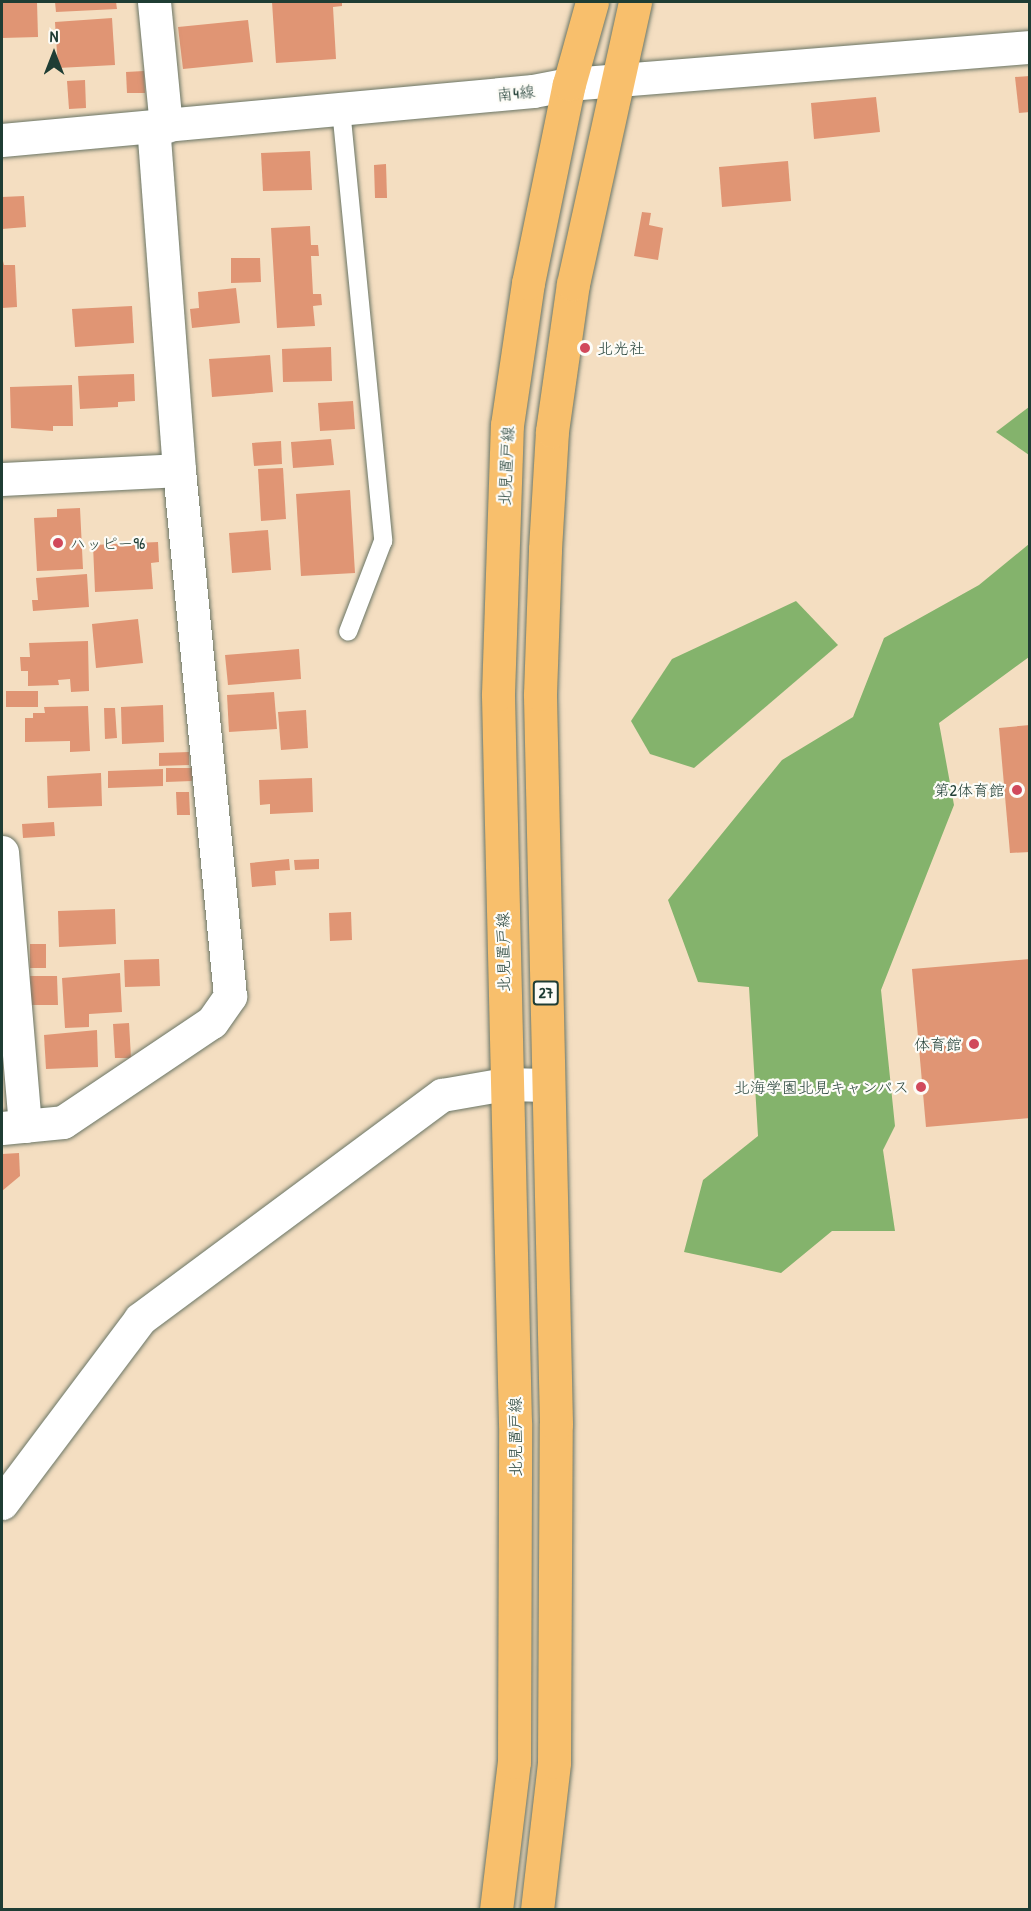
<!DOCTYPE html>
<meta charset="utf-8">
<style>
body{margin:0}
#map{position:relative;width:1031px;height:1911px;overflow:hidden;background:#f4dec1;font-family:"Patrick Hand","Klee One",sans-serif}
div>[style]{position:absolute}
.forest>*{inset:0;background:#84b36c}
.building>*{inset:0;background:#e09574}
.roads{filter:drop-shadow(0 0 2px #6a7565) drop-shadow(0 0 2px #6a7565)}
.service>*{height:18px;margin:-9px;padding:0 9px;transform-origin:9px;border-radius:9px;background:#fff}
.minor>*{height:33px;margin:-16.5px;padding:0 16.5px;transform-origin:16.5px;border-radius:16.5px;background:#fff}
.primary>*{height:33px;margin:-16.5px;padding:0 16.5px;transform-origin:16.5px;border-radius:16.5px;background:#f8bf6c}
.dots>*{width:16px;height:16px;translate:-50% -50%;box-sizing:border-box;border:3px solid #fdfcf7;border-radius:50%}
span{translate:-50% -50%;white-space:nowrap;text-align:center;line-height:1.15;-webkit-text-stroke:4.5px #fdfcf7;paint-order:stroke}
.shield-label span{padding:2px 4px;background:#fdfcf7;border:2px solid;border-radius:4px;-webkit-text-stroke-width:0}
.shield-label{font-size:15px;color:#1f3d34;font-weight:700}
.street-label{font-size:16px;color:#1f3d34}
.poi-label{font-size:16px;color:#1f3d34}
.left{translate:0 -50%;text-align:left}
.right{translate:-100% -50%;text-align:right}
.frame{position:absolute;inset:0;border:3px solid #1f3d34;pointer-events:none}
.north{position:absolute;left:24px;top:24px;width:60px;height:60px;-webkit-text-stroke:4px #fdfcf7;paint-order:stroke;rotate:0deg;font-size:16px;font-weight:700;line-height:24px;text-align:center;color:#1f3d34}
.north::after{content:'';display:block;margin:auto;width:21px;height:27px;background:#1f3d34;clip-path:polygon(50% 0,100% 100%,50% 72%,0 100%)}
</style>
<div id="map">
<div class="forest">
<i style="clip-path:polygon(1029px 407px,1029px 455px,996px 432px)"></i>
<i style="clip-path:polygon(1029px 544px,1029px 657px,939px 723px,954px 805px,881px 990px,895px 1126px,883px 1150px,895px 1231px,832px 1231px,781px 1273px,684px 1252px,703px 1180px,758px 1136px,749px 987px,698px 982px,668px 900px,782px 760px,853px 717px,884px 638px,979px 585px)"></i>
<i style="clip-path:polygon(796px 601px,838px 645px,694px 768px,650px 754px,631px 721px,672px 659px)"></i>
</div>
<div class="building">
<i style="clip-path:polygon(37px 2px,38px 37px,2px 38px,2px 3px)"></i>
<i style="clip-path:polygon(55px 2px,116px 2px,117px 9px,56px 12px)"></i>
<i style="clip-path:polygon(272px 2px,342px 2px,342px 6px,333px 7px,336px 59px,276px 63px)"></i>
<i style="clip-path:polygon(112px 18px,115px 65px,58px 68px,55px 22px)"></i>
<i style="clip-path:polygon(248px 20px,253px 62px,183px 69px,178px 27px)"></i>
<i style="clip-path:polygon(144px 71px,145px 93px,127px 93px,126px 72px)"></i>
<i style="clip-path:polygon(1030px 76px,1030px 112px,1019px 113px,1015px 77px)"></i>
<i style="clip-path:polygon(85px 80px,86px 108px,69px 109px,67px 81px)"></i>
<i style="clip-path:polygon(876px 97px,880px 132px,814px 139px,811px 103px)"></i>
<i style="clip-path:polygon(310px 151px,312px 190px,263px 191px,261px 153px)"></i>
<i style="clip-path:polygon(788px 161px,791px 201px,722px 207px,719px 167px)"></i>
<i style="clip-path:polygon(386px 164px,387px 198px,375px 198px,374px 165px)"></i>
<i style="clip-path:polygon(24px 196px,26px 227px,2px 229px,2px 197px)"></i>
<i style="clip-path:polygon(642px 212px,651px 213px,649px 225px,663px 228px,658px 260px,634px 256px)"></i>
<i style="clip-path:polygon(310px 226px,311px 245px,318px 245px,319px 256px,311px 256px,313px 294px,321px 294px,322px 305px,313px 306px,315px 326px,277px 328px,271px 228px)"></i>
<i style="clip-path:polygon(2px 257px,4px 265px,15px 265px,17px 307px,2px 308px)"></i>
<i style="clip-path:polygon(231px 258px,260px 258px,261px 282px,231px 283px)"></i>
<i style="clip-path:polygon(236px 288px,240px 323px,192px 328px,190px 309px,199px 308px,198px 292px)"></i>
<i style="clip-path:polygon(132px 306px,134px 343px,75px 347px,72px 309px)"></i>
<i style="clip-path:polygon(331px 347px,332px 381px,283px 382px,282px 349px)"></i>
<i style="clip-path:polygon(270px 355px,273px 392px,212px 397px,209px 359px)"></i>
<i style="clip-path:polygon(134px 374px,135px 401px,118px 402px,118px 407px,80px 409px,78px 376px)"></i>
<i style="clip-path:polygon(72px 385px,73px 426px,53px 426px,53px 431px,11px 428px,10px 387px)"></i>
<i style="clip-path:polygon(353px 401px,355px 429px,320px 431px,318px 403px)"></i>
<i style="clip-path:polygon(331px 439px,334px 465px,293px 468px,291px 442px)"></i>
<i style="clip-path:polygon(281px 441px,282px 464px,254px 466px,252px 443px)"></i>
<i style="clip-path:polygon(283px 468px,286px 519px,261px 521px,258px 469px)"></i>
<i style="clip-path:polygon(350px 490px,355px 573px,301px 576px,296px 494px)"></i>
<i style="clip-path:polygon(80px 508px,83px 569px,37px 571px,34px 518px,57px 517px,57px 509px)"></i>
<i style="clip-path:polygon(268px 530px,271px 570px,232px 573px,229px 533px)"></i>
<i style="clip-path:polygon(158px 542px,159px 562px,151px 563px,153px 589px,95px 592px,93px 545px)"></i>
<i style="clip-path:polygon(87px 574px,89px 607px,33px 611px,32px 600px,38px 600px,36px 578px)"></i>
<i style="clip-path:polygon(138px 619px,143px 663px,96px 668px,92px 624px)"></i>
<i style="clip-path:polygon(88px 641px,89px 691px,71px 692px,70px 679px,58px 680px,59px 685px,28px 686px,28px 671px,21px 671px,20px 657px,30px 657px,29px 643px)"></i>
<i style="clip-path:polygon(299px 649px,301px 679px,228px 685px,225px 655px)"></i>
<i style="clip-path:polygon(6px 691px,38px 691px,38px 707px,6px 707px)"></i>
<i style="clip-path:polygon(274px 692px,277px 729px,229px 732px,227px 695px)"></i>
<i style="clip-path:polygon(163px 705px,164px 742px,122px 744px,121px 707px)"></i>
<i style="clip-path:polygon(88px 706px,90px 751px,70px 752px,70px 741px,25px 742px,25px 718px,33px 718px,33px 713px,45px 713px,44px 707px)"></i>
<i style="clip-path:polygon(104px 708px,115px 708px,117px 738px,105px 739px)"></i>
<i style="clip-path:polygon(306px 710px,308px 748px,281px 750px,278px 712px)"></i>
<i style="clip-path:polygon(1030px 725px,1030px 852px,1010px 853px,999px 728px)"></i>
<i style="clip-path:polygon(189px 752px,189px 765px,159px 766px,159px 753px)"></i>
<i style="clip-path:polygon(166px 768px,192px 768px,192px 781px,166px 782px)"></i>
<i style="clip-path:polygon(163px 769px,163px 786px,108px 788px,108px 771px)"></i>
<i style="clip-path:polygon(101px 773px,102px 806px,48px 808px,47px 776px)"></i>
<i style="clip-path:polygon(312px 778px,313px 812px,270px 814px,270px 804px,260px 805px,259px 780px)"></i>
<i style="clip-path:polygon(176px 792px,189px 792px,190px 815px,177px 815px)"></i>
<i style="clip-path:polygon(54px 822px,55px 836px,23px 838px,22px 824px)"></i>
<i style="clip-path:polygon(289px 859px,290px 870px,275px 871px,276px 885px,252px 887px,250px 863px)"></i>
<i style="clip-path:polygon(319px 859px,319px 869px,295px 870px,294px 860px)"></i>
<i style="clip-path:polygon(115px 909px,116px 944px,59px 947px,58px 911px)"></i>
<i style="clip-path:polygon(351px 912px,352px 940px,330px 941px,329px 913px)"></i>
<i style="clip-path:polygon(30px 944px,46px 944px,46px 968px,30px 968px)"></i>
<i style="clip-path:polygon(159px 959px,160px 986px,125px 987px,124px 960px)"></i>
<i style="clip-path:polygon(1030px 959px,1030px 1118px,926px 1127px,912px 969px)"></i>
<i style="clip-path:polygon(120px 973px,122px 1012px,89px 1014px,89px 1027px,65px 1028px,62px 978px)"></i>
<i style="clip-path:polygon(30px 976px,57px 976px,58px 1005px,31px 1005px)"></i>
<i style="clip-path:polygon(129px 1023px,131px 1058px,115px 1058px,113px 1024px)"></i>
<i style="clip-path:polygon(97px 1030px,98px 1067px,46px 1069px,44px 1035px)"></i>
<i style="clip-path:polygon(19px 1153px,20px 1176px,2px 1191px,2px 1154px)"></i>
</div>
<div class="roads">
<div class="service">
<i style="left:341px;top:109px;width:434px;rotate:84.4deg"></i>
<i style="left:383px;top:541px;width:97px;rotate:111deg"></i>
</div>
<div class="minor">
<i style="left:154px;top:2px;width:125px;rotate:84.5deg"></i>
<i style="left:2px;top:140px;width:533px;rotate:-5.27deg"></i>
<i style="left:533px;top:91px;width:37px;rotate:-11deg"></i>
<i style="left:569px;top:84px;width:462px;rotate:-4.6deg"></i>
<i style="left:2px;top:479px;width:177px;rotate:-2.9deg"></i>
<i style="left:2px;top:852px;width:275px;rotate:85.2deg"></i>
<i style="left:2px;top:1128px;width:61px;rotate:-5.6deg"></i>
<i style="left:63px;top:1122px;width:179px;rotate:-33.9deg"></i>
<i style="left:212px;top:1022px;width:32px;rotate:-55deg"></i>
<i style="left:230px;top:996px;width:528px;rotate:-95.54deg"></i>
<i style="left:179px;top:470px;width:344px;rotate:-94.3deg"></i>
<i style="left:2px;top:1503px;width:230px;rotate:-53.1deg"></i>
<i style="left:140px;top:1319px;width:376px;rotate:-36.6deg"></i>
<i style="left:442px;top:1095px;width:64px;rotate:-9.9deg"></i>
<i style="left:505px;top:1084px;width:43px;rotate:1.3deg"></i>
</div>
<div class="primary">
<i style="left:496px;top:1910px;width:149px;rotate:-83.1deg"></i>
<i style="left:514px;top:1762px;width:339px;rotate:-89.8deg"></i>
<i style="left:515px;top:1423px;width:729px;rotate:-91.34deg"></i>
<i style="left:498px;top:694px;width:269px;rotate:-88.1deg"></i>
<i style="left:507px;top:425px;width:144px;rotate:-81.6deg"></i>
<i style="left:528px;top:283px;width:203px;rotate:-78.4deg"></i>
<i style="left:569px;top:84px;width:85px;rotate:-74.3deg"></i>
<i style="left:537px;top:1910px;width:149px;rotate:-83.4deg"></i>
<i style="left:554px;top:1762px;width:338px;rotate:-89.7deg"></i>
<i style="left:556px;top:1424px;width:730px;rotate:-91.26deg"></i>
<i style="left:540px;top:694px;width:145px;rotate:-88deg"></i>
<i style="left:545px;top:549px;width:118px;rotate:-86.6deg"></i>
<i style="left:552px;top:431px;width:148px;rotate:-81.9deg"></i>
<i style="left:573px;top:284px;width:289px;rotate:-77.6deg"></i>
</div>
</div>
<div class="dots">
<i style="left:585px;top:348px;background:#d1495b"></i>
<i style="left:58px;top:543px;background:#d1495b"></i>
<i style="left:1017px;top:790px;background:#d1495b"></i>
<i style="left:974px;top:1044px;background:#d1495b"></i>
<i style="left:921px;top:1087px;background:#d1495b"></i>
</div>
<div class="shield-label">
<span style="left:546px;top:993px">27</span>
</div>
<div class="street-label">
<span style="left:516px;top:93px;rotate:-6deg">南4線</span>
<span style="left:506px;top:466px;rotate:-87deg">北見置戸線</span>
<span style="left:503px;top:952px;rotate:-91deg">北見置戸線</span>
<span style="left:515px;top:1437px;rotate:-90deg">北見置戸線</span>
</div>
<div class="poi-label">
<span class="left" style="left:597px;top:348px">北光社</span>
<span class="left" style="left:70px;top:543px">ハッピー96</span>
<span class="right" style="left:1005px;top:790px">第2体育館</span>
<span class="right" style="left:962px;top:1044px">体育館</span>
<span class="right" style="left:909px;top:1087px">北海学園北見キャンパス</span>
</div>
<div class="frame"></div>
<div class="north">N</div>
</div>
